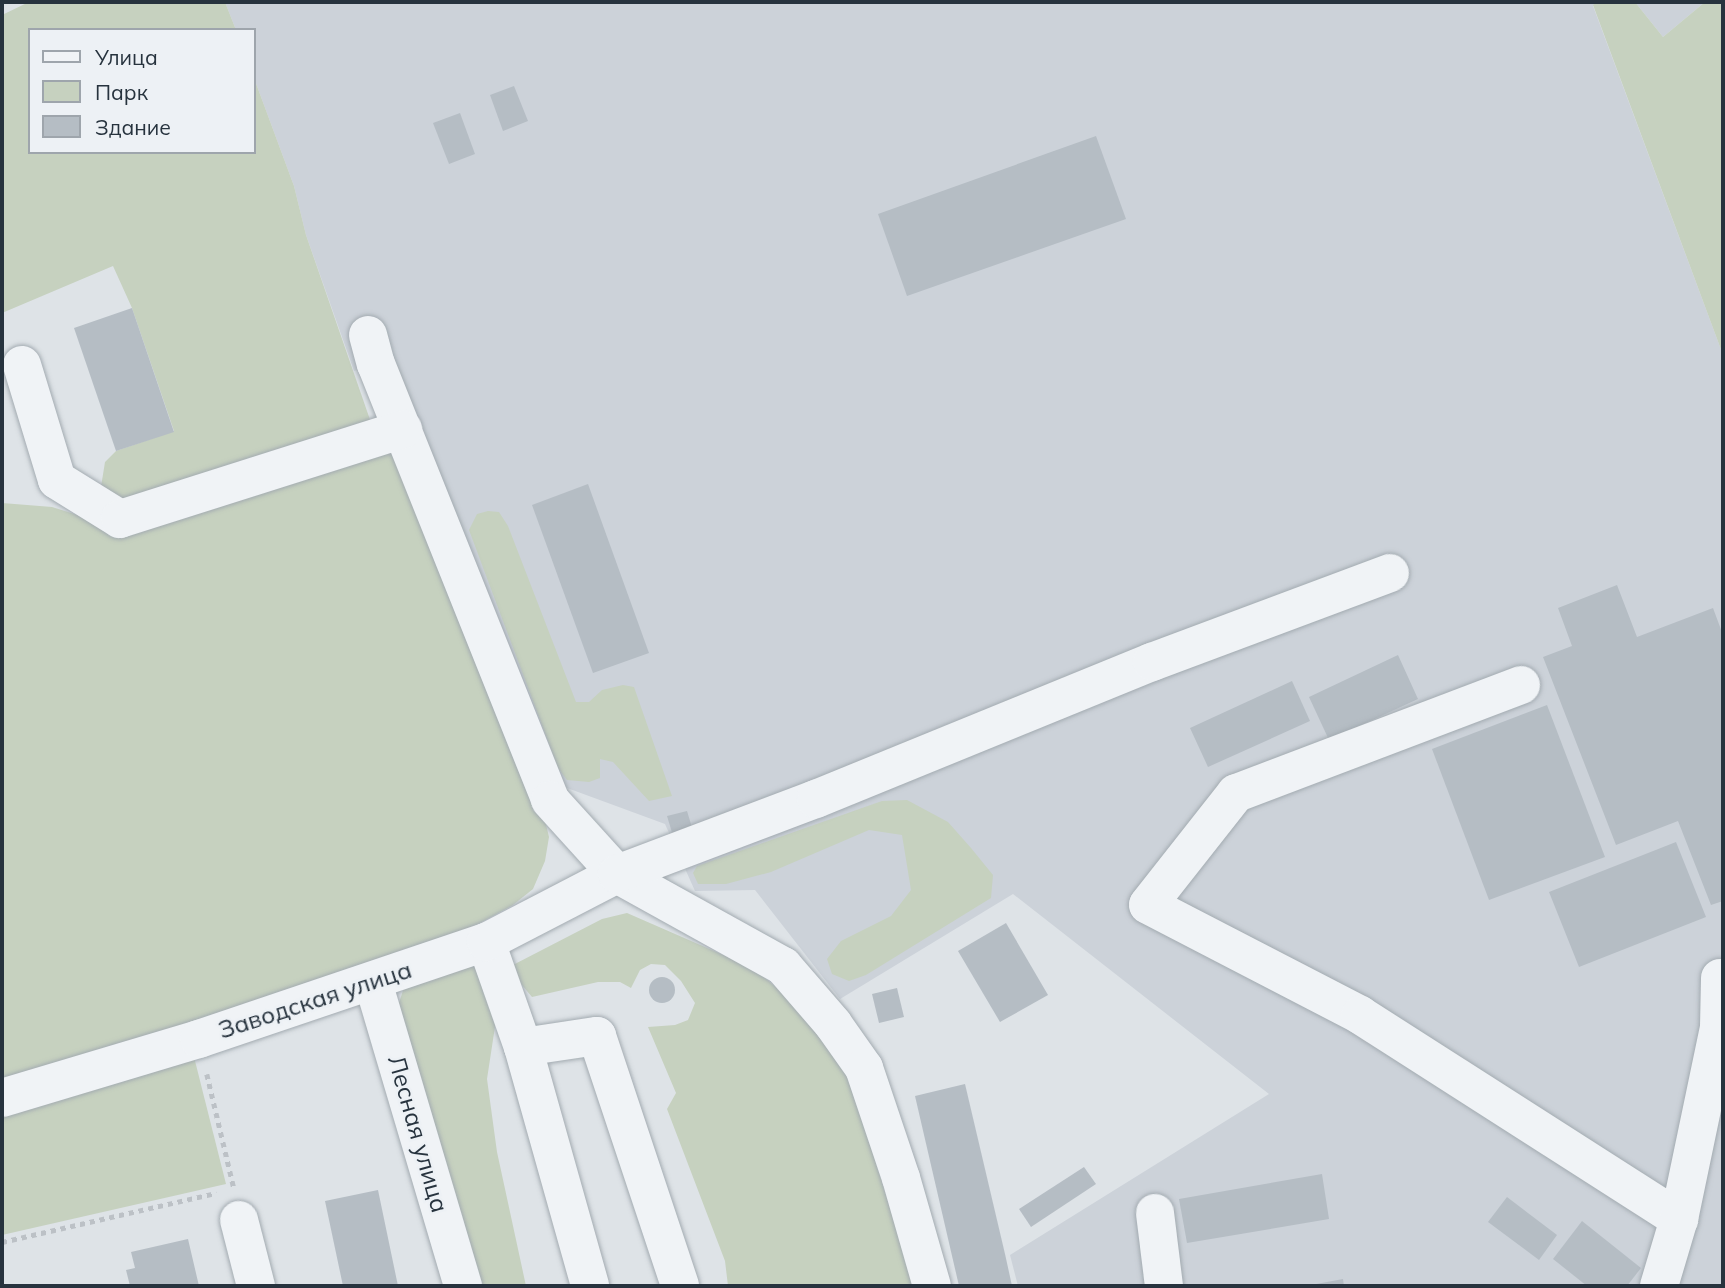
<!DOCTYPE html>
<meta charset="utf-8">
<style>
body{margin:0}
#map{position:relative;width:1725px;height:1288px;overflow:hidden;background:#dee3e7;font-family:Mulish,sans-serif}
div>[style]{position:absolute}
.built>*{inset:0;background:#ccd2d9}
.green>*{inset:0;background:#c6d1bf}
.building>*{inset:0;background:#b5bdc4}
.round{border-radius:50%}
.path>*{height:4.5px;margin-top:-2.25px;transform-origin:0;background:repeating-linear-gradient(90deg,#bcc1c6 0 5px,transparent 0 10px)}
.roads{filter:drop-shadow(0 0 2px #a3abb1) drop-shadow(0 0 2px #a3abb1)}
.minor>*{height:38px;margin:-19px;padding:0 19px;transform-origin:19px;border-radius:19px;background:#f0f3f6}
span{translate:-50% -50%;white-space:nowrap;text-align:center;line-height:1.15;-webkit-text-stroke:5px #edf1f5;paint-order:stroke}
.street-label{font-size:24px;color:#27333e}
.frame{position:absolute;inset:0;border:4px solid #27333e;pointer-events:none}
.legend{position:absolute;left:28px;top:28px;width:228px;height:126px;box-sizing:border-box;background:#edf1f5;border:2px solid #9ea5ac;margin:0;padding:9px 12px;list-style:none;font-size:21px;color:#27333e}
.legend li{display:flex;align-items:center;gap:14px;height:35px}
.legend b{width:35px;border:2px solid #9ea5ac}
</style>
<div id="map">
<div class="built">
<i style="clip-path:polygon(225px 2px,1597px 2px,1593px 6px,1723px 355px,1723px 1286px,1018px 1286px,1010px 1255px,1269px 1094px,1013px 894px,840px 999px,755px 890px,695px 891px,665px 824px,559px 785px,393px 359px,354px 371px,306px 235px,294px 186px,254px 78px,254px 30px,236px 30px)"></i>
<i style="clip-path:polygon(1635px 2px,1705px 2px,1663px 37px)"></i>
</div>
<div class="green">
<i style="clip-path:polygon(29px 2px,225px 2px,236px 30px,30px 30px,30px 152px,254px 152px,254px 78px,294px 186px,306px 235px,376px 437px,401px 451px,541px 804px,549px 837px,545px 861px,533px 889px,513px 905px,465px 931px,2px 1086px,2px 503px,52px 507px,84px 517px,100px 493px,105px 462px,116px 451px,174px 431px,132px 308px,113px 266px,2px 313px,2px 15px)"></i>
<i style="clip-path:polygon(1597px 2px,1635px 2px,1663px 37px,1705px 2px,1723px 2px,1723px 355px,1593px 5px)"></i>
<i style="clip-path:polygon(488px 511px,499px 512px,508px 526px,576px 702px,589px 702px,602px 690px,623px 685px,634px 687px,672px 796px,649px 801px,613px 762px,600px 759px,600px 778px,589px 782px,567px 780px,558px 768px,469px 530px,477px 514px)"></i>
<i style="clip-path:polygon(907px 800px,948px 822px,971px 848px,993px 875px,991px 898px,866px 975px,849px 981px,832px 974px,827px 959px,841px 941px,891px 916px,911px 890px,902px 835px,869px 830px,771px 872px,726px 884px,698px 884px,693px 873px,697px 866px,882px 801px)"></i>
<i style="clip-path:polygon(627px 913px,753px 968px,796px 1004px,832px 1043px,854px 1092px,914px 1286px,728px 1286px,725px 1261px,667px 1109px,676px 1093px,648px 1027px,675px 1025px,688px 1020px,695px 1003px,681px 981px,665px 965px,651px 964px,640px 970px,631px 988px,620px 982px,598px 982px,532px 997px,516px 978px,511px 966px,602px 919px)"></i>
<i style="clip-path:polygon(467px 953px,498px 1007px,487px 1079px,497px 1152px,526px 1286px,474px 1286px,398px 1028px,399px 1003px,406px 981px)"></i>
<i style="clip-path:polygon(192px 1049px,226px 1184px,2px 1235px,2px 1113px)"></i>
</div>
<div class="building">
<i style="clip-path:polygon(514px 86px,528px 121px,503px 131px,490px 95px)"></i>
<i style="clip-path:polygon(460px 113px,475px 154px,449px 164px,433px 123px)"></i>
<i style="clip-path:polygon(1096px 136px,1126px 219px,907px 296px,878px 214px)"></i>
<i style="clip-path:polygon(132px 308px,174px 432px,116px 451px,74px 328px)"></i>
<i style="clip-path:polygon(588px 484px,649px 653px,593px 673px,532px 505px)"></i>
<i style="clip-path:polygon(1617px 585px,1637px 637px,1713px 608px,1723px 635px,1723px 901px,1711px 905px,1678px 821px,1616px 845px,1543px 657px,1572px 646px,1558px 608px)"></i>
<i style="clip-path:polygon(1398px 655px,1418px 699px,1329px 740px,1309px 697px)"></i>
<i style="clip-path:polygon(1292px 681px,1310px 721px,1208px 767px,1190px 728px)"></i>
<i style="clip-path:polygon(1547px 705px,1605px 857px,1489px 900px,1432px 749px)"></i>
<i style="clip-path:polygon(687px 811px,694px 834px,674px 839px,667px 816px)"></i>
<i style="clip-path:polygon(1676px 842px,1706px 917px,1579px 967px,1549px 892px)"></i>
<i style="clip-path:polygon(1006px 923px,1048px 995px,1000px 1022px,958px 951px)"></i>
<i class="round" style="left:649px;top:977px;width:26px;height:26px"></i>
<i style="clip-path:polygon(897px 988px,904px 1017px,879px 1023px,872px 994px)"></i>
<i style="clip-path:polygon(965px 1084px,1005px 1254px,1012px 1286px,959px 1286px,915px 1096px)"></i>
<i style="clip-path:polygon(1084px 1167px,1096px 1184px,1031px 1227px,1019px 1209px)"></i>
<i style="clip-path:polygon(1322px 1174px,1329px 1219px,1187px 1243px,1179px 1199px)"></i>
<i style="clip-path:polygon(378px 1190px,398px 1286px,343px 1286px,325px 1201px)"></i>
<i style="clip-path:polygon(1507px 1197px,1557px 1235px,1539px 1260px,1488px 1222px)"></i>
<i style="clip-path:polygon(1582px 1221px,1641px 1268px,1627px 1286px,1587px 1286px,1553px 1259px)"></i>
<i style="clip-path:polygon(188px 1239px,199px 1286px,130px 1286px,126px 1270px,135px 1268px,131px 1252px)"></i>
<i style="clip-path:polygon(1343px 1279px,1344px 1286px,1312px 1286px,1311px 1285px)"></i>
</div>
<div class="path">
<i style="left:207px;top:1074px;width:117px;rotate:76.7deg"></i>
<i style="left:2px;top:1242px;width:220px;rotate:-12.9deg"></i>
</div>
<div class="roads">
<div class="minor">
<i style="left:368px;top:335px;width:30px;rotate:75deg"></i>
<i style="left:376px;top:364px;width:469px;rotate:68.2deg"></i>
<i style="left:550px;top:800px;width:100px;rotate:47.8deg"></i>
<i style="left:617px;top:874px;width:190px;rotate:29deg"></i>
<i style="left:783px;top:966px;width:77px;rotate:49.2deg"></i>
<i style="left:833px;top:1024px;width:54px;rotate:54.8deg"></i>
<i style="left:864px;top:1068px;width:116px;rotate:71.4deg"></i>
<i style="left:901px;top:1178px;width:112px;rotate:74deg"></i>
<i style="left:22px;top:365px;width:120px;rotate:73.1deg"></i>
<i style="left:57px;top:480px;width:74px;rotate:31.8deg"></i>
<i style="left:120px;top:519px;width:297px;rotate:-17.6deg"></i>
<i style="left:1521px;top:685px;width:305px;rotate:159.2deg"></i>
<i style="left:1236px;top:793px;width:142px;rotate:128.2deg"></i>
<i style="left:1148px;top:905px;width:239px;rotate:27.4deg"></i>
<i style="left:1360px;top:1015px;width:379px;rotate:32.6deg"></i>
<i style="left:486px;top:942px;width:111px;rotate:70.6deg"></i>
<i style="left:523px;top:1047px;width:248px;rotate:74.3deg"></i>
<i style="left:373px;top:982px;width:317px;rotate:73.5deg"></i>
<i style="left:523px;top:1047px;width:75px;rotate:-8.5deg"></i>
<i style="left:597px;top:1036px;width:263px;rotate:71.6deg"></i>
<i style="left:2px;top:1098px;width:206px;rotate:-16.7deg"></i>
<i style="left:199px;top:1039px;width:303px;rotate:-18.7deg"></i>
<i style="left:486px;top:942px;width:148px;rotate:-27.4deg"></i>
<i style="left:617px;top:874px;width:213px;rotate:-20.7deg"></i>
<i style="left:816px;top:799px;width:363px;rotate:-22.2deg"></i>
<i style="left:1152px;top:662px;width:254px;rotate:-20.5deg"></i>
<i style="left:1155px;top:1213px;width:74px;rotate:83deg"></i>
<i style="left:239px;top:1220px;width:68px;rotate:75.6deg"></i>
<i style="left:1659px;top:1286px;width:70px;rotate:-73.4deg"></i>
<i style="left:1679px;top:1219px;width:196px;rotate:-78.2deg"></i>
<i style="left:1719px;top:1027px;width:49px;rotate:-88.8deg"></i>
</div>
</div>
<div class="street-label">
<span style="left:315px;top:1000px;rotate:-18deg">Заводская улица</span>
<span style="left:418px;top:1134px;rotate:74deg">Лесная улица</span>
</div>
<div class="frame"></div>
<ul class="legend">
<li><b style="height:9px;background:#f0f3f6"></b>Улица</li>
<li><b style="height:19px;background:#c6d1bf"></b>Парк</li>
<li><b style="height:19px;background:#b5bdc4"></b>Здание</li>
</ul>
</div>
